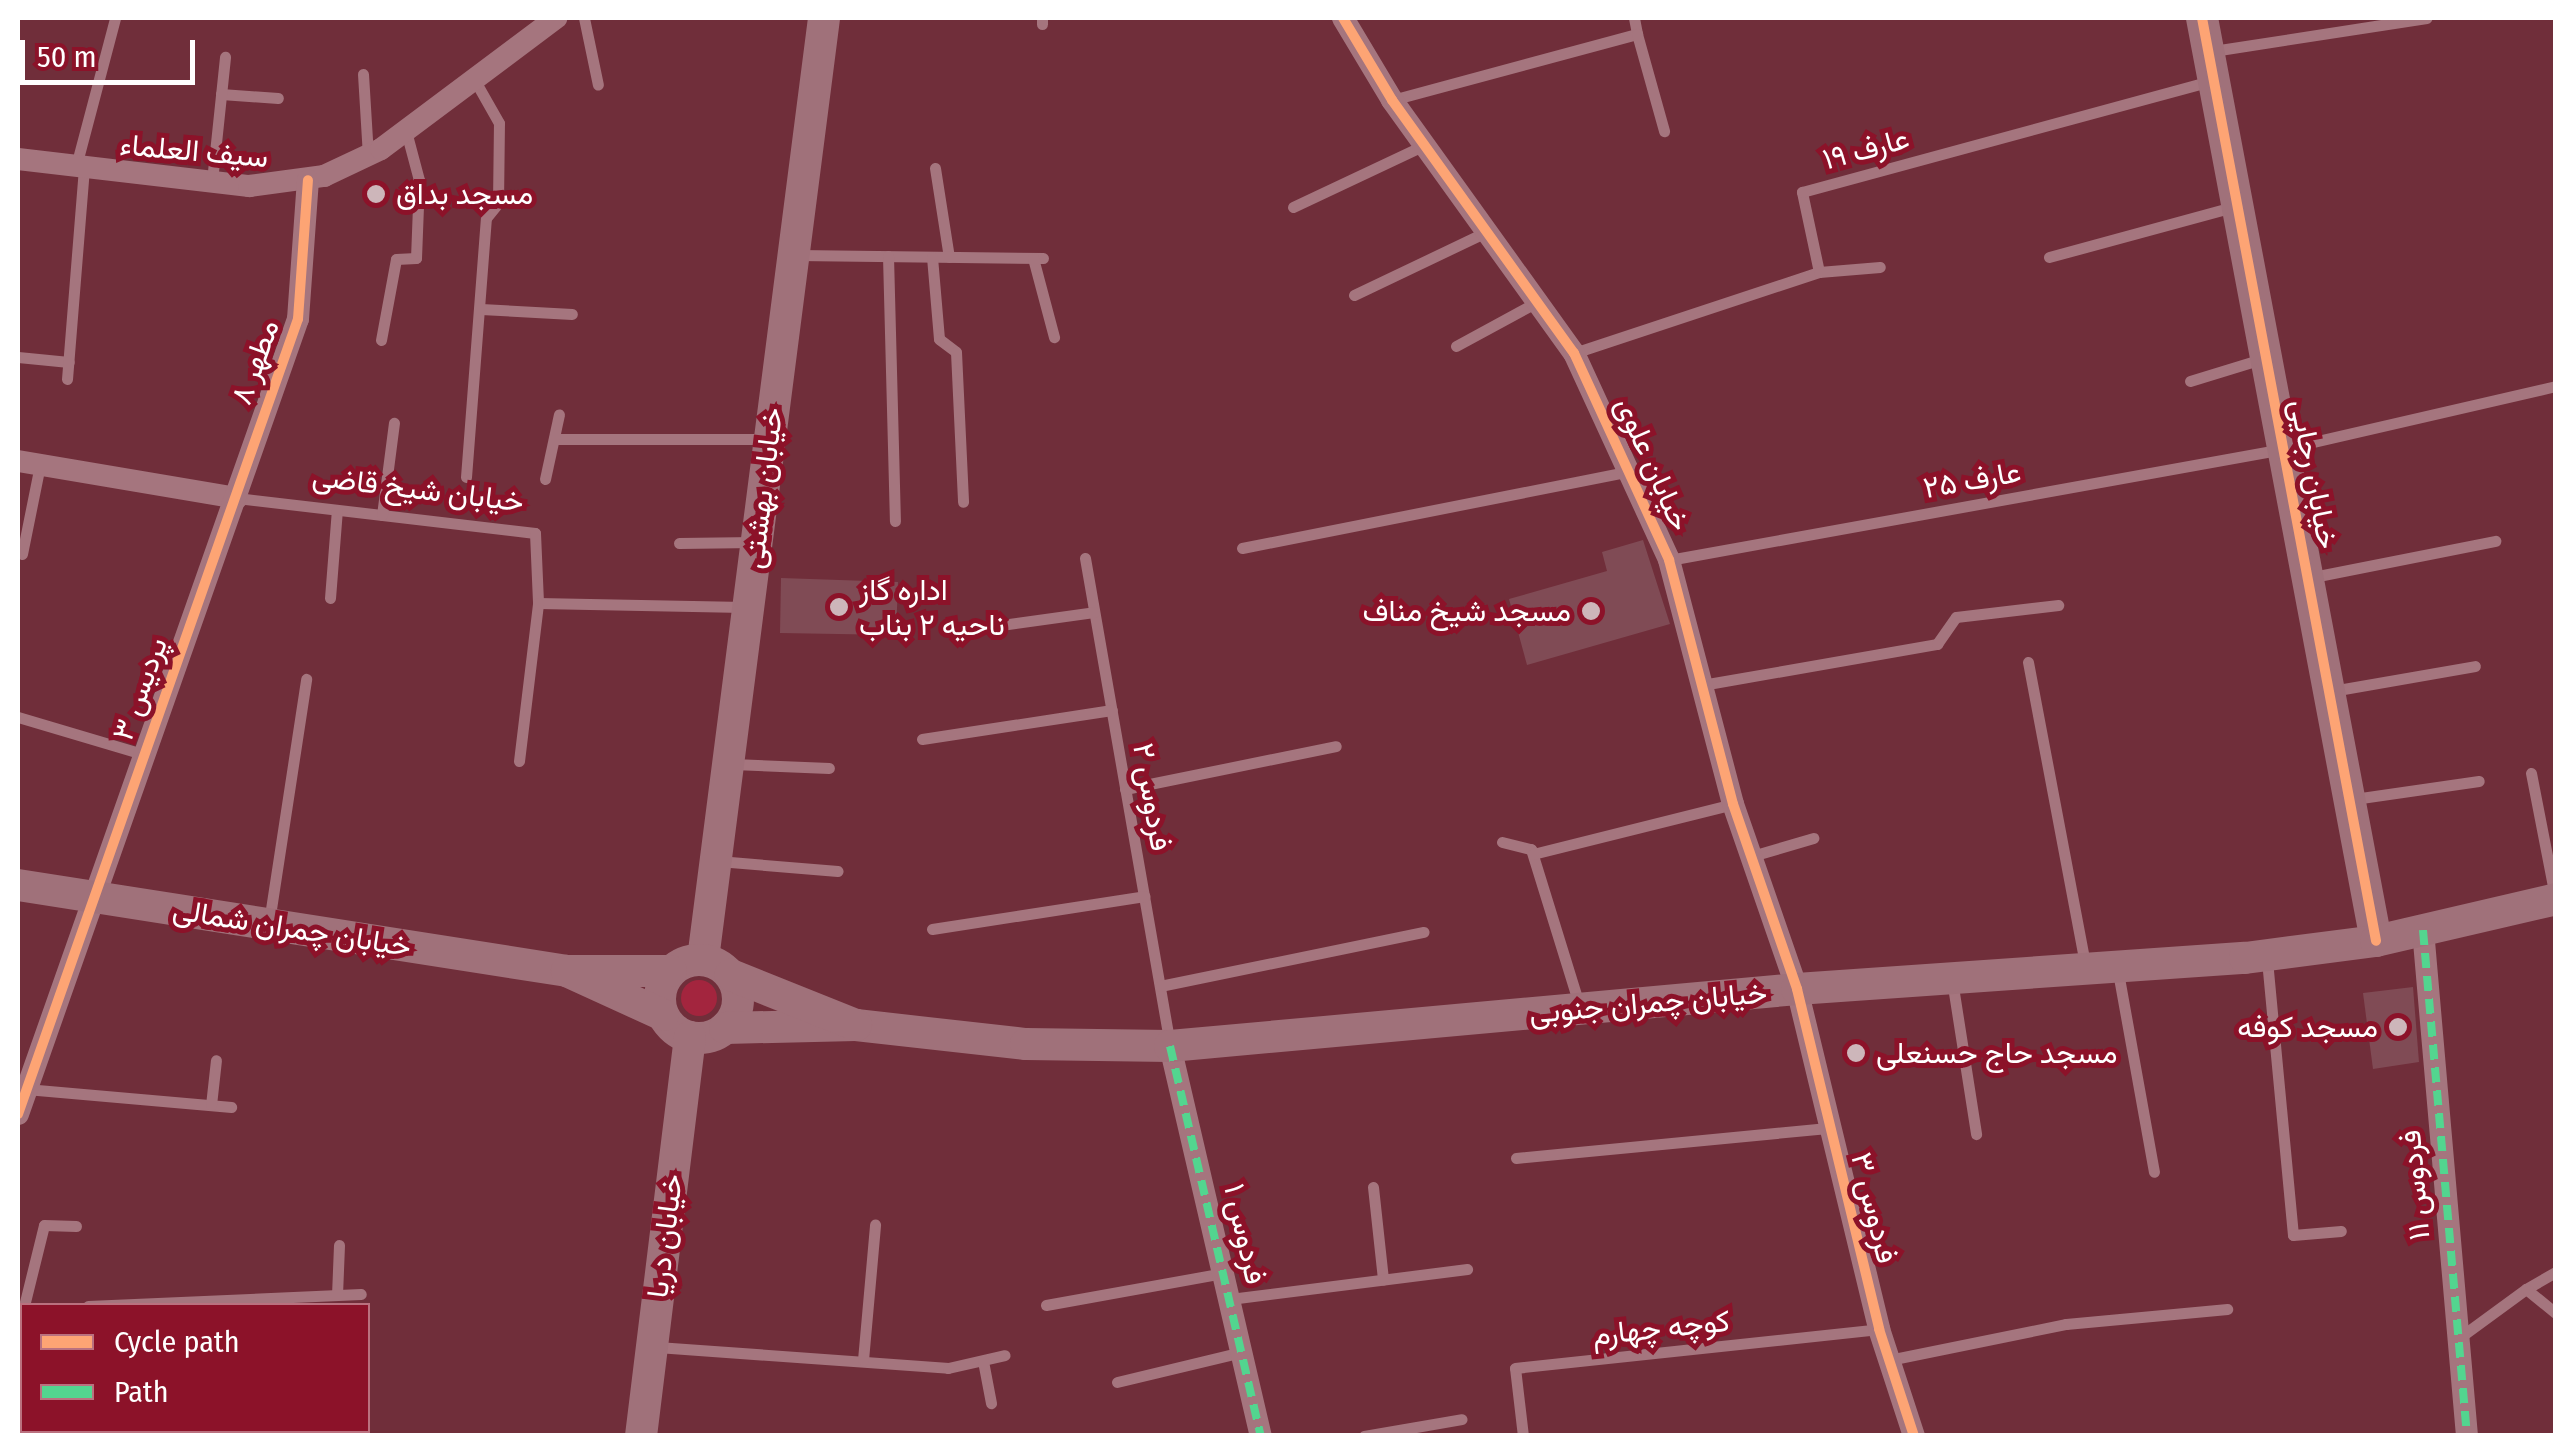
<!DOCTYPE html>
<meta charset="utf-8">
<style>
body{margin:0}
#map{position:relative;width:2573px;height:1453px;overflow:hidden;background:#702e3a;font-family:"Fira Sans Condensed",Vazirmatn,sans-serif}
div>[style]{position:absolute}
.green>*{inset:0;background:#a3253e}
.round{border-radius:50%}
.building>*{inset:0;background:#804b55}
.lane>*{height:11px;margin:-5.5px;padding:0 5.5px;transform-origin:5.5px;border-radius:5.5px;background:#a5757e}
.street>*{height:22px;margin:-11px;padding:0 11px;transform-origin:11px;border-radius:11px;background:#a5757e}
.secondary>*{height:32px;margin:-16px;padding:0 16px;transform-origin:16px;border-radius:16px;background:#a0717a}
.secondary>.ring{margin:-16px;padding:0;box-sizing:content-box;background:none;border:32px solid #a0717a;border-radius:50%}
.quiet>*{height:8px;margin-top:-4px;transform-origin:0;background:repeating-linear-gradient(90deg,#53d58f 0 15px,transparent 0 23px)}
.cycleway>*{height:10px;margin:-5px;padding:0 5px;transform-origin:5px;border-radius:5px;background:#fda474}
.dots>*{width:28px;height:28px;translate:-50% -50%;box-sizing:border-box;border:5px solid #8c1229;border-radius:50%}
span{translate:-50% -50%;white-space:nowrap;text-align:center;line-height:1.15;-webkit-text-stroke:10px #8c1229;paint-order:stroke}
.street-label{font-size:30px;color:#fff}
.poi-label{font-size:30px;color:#fff}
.left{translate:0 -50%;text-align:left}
.right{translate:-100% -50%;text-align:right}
.frame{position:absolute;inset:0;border:20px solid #fff;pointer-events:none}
.legend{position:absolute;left:20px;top:1303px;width:350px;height:130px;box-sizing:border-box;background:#8c1229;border:2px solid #ba717f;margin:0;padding:12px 18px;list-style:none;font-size:30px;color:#fff}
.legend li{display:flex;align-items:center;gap:20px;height:50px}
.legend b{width:50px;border:2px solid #ba717f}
.scale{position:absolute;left:20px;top:40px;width:175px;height:45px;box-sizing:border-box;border:5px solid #fff;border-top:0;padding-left:12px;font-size:30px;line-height:35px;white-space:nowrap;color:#fff;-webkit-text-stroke:8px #8c1229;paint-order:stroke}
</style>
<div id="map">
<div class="green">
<i class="round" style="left:681px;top:980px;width:36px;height:36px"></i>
</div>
<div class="building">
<i style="clip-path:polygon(1643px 540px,1670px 624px,1527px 665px,1509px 599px,1607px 571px,1602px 552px)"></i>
<i style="clip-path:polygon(781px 578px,898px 582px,896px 635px,780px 633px)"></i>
<i style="clip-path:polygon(2413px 987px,2419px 1062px,2373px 1069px,2363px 993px)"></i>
</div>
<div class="lane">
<i style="left:584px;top:18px;width:68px;rotate:78.2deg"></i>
<i style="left:1042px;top:18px;width:6px;rotate:90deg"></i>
<i style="left:1634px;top:18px;width:16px;rotate:79deg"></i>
<i style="left:2213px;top:51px;width:216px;rotate:-8.8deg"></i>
<i style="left:363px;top:74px;width:81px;rotate:86.5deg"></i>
<i style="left:221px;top:94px;width:57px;rotate:4deg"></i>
<i style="left:1392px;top:100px;width:254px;rotate:-15.1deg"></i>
<i style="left:1637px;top:34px;width:101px;rotate:74.4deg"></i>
<i style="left:76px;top:166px;width:153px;rotate:-75.2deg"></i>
<i style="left:935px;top:168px;width:90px;rotate:81.1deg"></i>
<i style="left:212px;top:181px;width:125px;rotate:-84deg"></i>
<i style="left:1293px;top:207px;width:146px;rotate:-25.2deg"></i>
<i style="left:797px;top:255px;width:246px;rotate:0.7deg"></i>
<i style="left:888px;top:256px;width:265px;rotate:88.5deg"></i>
<i style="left:932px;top:257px;width:82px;rotate:85.1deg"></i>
<i style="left:939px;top:339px;width:21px;rotate:37deg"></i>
<i style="left:956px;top:352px;width:150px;rotate:87.3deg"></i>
<i style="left:2049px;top:257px;width:191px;rotate:-15.2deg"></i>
<i style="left:1033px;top:258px;width:82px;rotate:75.1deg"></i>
<i style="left:1819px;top:272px;width:82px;rotate:-102deg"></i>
<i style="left:1802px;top:192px;width:424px;rotate:-15.2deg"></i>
<i style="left:1354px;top:295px;width:148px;rotate:-25.5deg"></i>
<i style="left:481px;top:309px;width:91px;rotate:3.1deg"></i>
<i style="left:381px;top:340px;width:82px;rotate:-79.5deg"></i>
<i style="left:396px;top:259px;width:20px;rotate:-3deg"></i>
<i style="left:416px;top:258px;width:78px;rotate:-87.8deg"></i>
<i style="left:419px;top:180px;width:51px;rotate:-104.9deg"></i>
<i style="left:1456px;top:346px;width:92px;rotate:-28.5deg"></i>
<i style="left:1574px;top:353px;width:258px;rotate:-18.3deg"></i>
<i style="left:1819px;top:272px;width:61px;rotate:-4.7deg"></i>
<i style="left:18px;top:357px;width:51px;rotate:5.6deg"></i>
<i style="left:67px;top:379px;width:213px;rotate:-85.4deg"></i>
<i style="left:2190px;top:381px;width:75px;rotate:-17deg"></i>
<i style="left:554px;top:439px;width:210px"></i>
<i style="left:466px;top:477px;width:260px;rotate:-85.6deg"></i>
<i style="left:486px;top:218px;width:19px;rotate:-51deg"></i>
<i style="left:498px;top:203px;width:80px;rotate:-89.3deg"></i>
<i style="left:499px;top:123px;width:51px;rotate:-119.6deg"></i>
<i style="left:545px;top:479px;width:66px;rotate:-77.8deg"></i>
<i style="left:237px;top:498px;width:300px;rotate:6.7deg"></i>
<i style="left:535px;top:533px;width:70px;rotate:87.5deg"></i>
<i style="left:538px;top:603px;width:206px;rotate:1.1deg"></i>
<i style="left:382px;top:515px;width:93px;rotate:-82.6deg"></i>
<i style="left:679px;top:543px;width:76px;rotate:-0.8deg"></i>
<i style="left:1242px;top:548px;width:397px;rotate:-11.2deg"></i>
<i style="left:22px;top:554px;width:91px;rotate:-78.6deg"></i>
<i style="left:1085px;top:558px;width:490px;rotate:80.1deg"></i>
<i style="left:1669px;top:560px;width:624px;rotate:-10.25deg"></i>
<i style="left:2283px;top:449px;width:280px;rotate:-13deg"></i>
<i style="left:2313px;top:577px;width:186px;rotate:-11.2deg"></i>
<i style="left:330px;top:598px;width:88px;rotate:-85.5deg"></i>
<i style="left:965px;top:630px;width:130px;rotate:-7.9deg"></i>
<i style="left:2028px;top:662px;width:308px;rotate:79.3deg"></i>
<i style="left:1702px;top:685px;width:239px;rotate:-9.9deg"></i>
<i style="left:1937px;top:644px;width:33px;rotate:-55deg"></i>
<i style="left:1956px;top:617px;width:103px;rotate:-6.7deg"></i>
<i style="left:2332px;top:691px;width:145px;rotate:-9.9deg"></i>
<i style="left:18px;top:717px;width:130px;rotate:16.5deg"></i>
<i style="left:922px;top:739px;width:192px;rotate:-8.7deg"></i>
<i style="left:519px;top:761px;width:159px;rotate:-83.1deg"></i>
<i style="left:733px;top:764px;width:96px;rotate:2.4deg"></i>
<i style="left:2531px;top:773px;width:126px;rotate:79deg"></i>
<i style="left:1125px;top:789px;width:215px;rotate:-11.5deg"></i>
<i style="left:2354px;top:799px;width:126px;rotate:-8.2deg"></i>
<i style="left:1502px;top:842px;width:30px;rotate:14deg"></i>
<i style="left:1531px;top:849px;width:162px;rotate:72.8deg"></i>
<i style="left:1533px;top:854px;width:206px;rotate:-14deg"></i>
<i style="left:1752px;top:856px;width:64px;rotate:-16.4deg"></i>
<i style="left:718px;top:861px;width:120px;rotate:4.8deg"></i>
<i style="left:269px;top:922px;width:246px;rotate:-81.3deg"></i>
<i style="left:932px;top:929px;width:215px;rotate:-8.8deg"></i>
<i style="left:2267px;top:960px;width:276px;rotate:84.6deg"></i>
<i style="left:2293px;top:1235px;width:48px;rotate:-4.8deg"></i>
<i style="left:2118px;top:972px;width:203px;rotate:79.8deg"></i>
<i style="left:1952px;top:980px;width:156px;rotate:81.1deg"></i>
<i style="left:1160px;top:986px;width:269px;rotate:-11.6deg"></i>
<i style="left:26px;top:1089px;width:206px;rotate:5deg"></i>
<i style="left:211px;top:1105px;width:45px;rotate:-83.7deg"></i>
<i style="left:1516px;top:1158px;width:313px;rotate:-5.5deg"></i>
<i style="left:1373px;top:1187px;width:93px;rotate:83.8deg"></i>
<i style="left:2526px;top:1289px;width:34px;rotate:-30deg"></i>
<i style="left:337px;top:1295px;width:50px;rotate:-87.7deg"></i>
<i style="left:1230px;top:1299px;width:239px;rotate:-7.2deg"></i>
<i style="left:1046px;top:1305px;width:181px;rotate:-10.2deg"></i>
<i style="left:24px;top:1306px;width:83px;rotate:-76.1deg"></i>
<i style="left:44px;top:1225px;width:32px;rotate:2deg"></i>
<i style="left:88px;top:1306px;width:273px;rotate:-2.5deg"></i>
<i style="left:2459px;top:1338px;width:83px;rotate:-36.2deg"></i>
<i style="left:2526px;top:1289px;width:38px;rotate:39deg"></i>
<i style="left:657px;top:1347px;width:292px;rotate:4.1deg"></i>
<i style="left:948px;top:1368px;width:58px;rotate:-12.8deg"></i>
<i style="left:863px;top:1360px;width:136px;rotate:-84.9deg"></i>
<i style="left:1889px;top:1360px;width:181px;rotate:-11.5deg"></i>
<i style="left:2066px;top:1324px;width:162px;rotate:-5.3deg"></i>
<i style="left:983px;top:1361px;width:43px;rotate:79.2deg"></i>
<i style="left:1117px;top:1382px;width:129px;rotate:-13.5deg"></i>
<i style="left:1364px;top:1436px;width:99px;rotate:-9.8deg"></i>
<i style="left:1523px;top:1436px;width:68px;rotate:-96.7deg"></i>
<i style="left:1515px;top:1368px;width:366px;rotate:-6.1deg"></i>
</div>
<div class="street">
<i style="left:1343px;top:18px;width:96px;rotate:59.1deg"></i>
<i style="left:1392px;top:100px;width:312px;rotate:54.3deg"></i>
<i style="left:1574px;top:353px;width:228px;rotate:65.3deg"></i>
<i style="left:1669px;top:560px;width:252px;rotate:75.3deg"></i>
<i style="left:1733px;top:804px;width:196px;rotate:70.9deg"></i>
<i style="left:1797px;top:989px;width:350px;rotate:76.4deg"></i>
<i style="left:1879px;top:1329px;width:113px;rotate:71.9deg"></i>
<i style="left:18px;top:159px;width:233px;rotate:6.7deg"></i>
<i style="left:249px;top:186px;width:76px;rotate:-7.6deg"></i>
<i style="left:324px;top:176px;width:63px;rotate:-25.3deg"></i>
<i style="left:381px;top:149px;width:219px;rotate:-36.8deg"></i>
<i style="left:18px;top:461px;width:222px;rotate:9.6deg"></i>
<i style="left:2423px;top:930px;width:508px;rotate:85.03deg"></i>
<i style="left:1170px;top:1046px;width:400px;rotate:76.9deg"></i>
<i style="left:18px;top:1114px;width:843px;rotate:-70.6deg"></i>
<i style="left:298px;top:319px;width:139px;rotate:-85.9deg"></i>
</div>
<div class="secondary">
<i style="left:2202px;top:18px;width:939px;rotate:79.32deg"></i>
<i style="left:18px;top:885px;width:556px;rotate:8.9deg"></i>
<i style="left:703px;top:959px;width:949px;rotate:-82.67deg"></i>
<i class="ring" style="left:660px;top:960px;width:46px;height:46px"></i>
<i style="left:663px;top:1015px;width:106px;rotate:-155.4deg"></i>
<i style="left:567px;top:971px;width:104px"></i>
<i style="left:856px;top:1025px;width:171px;rotate:6.4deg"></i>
<i style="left:1026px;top:1044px;width:144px;rotate:0.8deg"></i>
<i style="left:1170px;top:1046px;width:630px;rotate:-5.19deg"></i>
<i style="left:1797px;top:989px;width:449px;rotate:-4deg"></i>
<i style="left:2245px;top:958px;width:132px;rotate:-7.4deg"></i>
<i style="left:2376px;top:941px;width:185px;rotate:-13.1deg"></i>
<i style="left:725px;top:1028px;width:131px;rotate:-1.3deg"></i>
<i style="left:856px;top:1025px;width:135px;rotate:-158.2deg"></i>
<i style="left:641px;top:1436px;width:402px;rotate:-83deg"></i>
</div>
<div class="quiet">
<i style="left:2423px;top:930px;width:508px;rotate:85.03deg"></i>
<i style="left:1170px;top:1046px;width:400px;rotate:76.9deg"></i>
</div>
<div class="cycleway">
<i style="left:1343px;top:18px;width:96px;rotate:59.1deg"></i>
<i style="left:1392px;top:100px;width:312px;rotate:54.3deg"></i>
<i style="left:1574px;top:353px;width:228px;rotate:65.3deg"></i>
<i style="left:1669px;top:560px;width:252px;rotate:75.3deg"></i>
<i style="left:1733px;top:804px;width:196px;rotate:70.9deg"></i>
<i style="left:1797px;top:989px;width:350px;rotate:76.4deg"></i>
<i style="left:1879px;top:1329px;width:113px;rotate:71.9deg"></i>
<i style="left:2202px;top:18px;width:939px;rotate:79.32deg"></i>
<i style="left:18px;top:1114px;width:843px;rotate:-70.6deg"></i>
<i style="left:298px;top:319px;width:139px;rotate:-85.9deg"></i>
</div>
<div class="dots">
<i style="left:376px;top:194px;background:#cdb6ba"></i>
<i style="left:839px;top:607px;background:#cdb6ba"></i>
<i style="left:1591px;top:611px;background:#cdb6ba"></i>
<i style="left:2398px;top:1027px;background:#cdb6ba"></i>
<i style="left:1856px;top:1053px;background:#cdb6ba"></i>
</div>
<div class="street-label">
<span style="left:1866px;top:149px;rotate:-15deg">عارف ۱۹</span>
<span style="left:194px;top:151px;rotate:5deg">سیف العلماء</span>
<span style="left:255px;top:362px;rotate:-70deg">مطهر ۸</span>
<span style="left:1653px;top:464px;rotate:66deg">خیابان علوی</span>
<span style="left:2314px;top:474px;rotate:79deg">خیابان رجایی</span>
<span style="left:1972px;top:480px;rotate:-10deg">عارف ۲۵</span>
<span style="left:763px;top:488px;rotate:-83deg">خیابان بهشتی</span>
<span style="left:418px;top:489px;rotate:7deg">خیابان شیخ قاضی</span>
<span style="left:140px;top:689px;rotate:-70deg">پردیس ۳</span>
<span style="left:1152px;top:797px;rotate:80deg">فردوس ۲</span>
<span style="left:292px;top:928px;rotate:9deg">خیابان چمران شمالی</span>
<span style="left:1648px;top:1003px;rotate:-5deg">خیابان چمران جنوبی</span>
<span style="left:2415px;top:1185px;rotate:-95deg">فردوس ۱۱</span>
<span style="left:1874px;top:1208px;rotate:76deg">فردوس ۳</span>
<span style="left:1245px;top:1234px;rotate:77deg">فردوس ۱</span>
<span style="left:665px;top:1236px;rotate:-83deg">خیابان دریا</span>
<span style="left:1661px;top:1328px;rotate:-6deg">کوچه چهارم</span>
</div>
<div class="poi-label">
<span class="left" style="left:396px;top:194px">مسجد بداق</span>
<span class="left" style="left:859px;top:607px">اداره گاز<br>ناحیه ۲ بناب</span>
<span class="right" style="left:1571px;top:611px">مسجد شیخ مناف</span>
<span class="right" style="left:2378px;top:1027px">مسجد کوفه</span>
<span class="left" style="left:1876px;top:1053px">مسجد حاج حسنعلی</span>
</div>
<div class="frame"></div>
<ul class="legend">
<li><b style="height:12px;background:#fda474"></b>Cycle path</li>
<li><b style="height:12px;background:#53d58f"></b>Path</li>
</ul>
<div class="scale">50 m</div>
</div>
